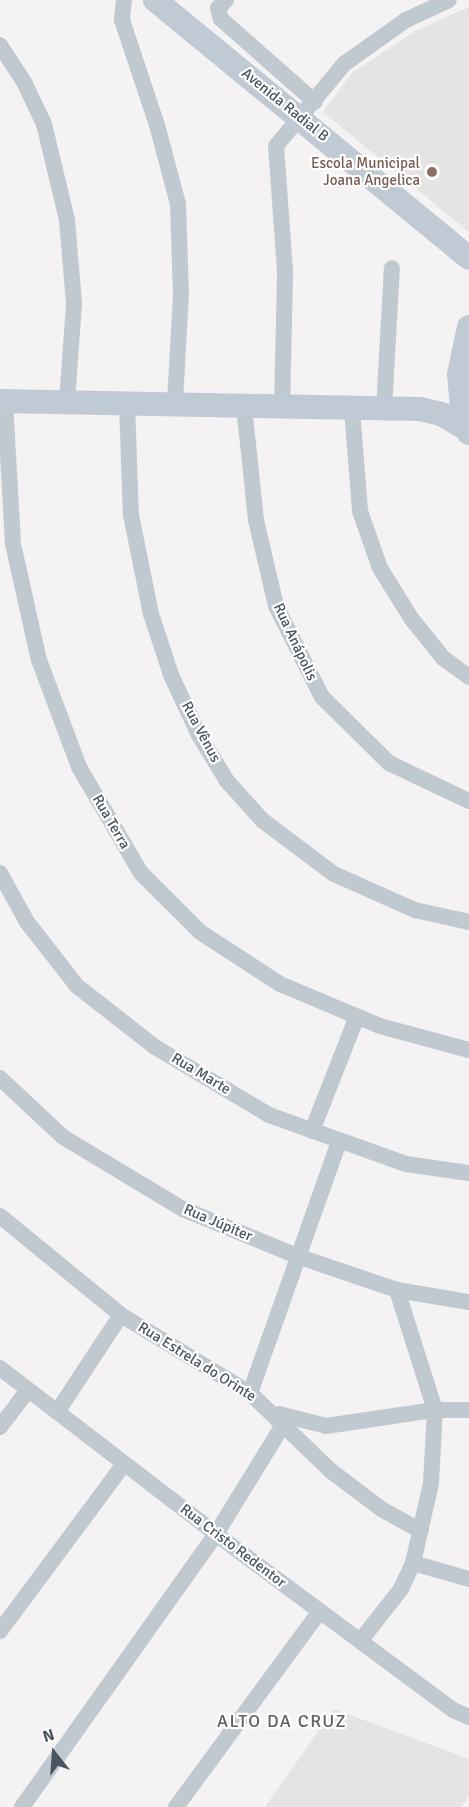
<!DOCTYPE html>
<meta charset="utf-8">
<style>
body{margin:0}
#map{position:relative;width:469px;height:1807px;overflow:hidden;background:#f4f2f2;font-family:Signika,sans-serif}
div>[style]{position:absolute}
.education>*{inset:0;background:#e5e3e4}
.street>*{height:16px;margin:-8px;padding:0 8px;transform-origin:8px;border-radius:8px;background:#c0c9d0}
.secondary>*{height:24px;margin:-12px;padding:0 12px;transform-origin:12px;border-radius:12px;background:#c0cad4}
.dots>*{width:16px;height:16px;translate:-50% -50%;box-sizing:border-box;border:3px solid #fff;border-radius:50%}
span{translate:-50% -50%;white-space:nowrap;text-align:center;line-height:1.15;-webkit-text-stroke:4.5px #fff;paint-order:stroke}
.street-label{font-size:15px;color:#4a555f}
.education-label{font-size:15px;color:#785e54}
.right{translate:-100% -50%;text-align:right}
.quarter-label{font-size:18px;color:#5e6266;letter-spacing:1.5px}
.north{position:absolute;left:24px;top:1723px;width:60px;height:60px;-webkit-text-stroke:4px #fff;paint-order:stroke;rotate:343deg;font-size:16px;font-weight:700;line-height:24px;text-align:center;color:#4a555f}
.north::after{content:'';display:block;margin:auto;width:21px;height:27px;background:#4a555f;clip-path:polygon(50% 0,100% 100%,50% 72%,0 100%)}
</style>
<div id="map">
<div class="education">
<i style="clip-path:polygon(469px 7px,469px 232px,323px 112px,352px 73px,415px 31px)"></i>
<i style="clip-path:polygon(334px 1709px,469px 1759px,469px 1796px,461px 1807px,265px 1807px)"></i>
</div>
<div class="street">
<i style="left:124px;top:0;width:20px;rotate:96deg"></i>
<i style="left:122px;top:20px;width:111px;rotate:71.6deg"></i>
<i style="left:157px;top:125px;width:82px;rotate:75.1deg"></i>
<i style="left:178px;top:204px;width:90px;rotate:88.1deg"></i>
<i style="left:181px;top:294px;width:109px;rotate:93.2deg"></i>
<i style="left:226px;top:0;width:11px;rotate:135deg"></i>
<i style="left:218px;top:8px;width:11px;rotate:75deg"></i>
<i style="left:221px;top:19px;width:125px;rotate:41.4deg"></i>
<i style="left:0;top:45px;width:44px;rotate:57deg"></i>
<i style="left:24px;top:82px;width:47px;rotate:64.5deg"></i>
<i style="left:44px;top:124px;width:99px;rotate:76.5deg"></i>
<i style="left:67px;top:220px;width:84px;rotate:85.2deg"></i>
<i style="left:74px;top:304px;width:97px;rotate:94.1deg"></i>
<i style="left:5px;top:401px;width:143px;rotate:86.8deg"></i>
<i style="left:13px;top:544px;width:119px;rotate:77.4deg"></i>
<i style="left:39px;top:660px;width:114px;rotate:69.5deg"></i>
<i style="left:79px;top:767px;width:123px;rotate:59.7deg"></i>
<i style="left:141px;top:873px;width:83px;rotate:45deg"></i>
<i style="left:200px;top:932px;width:95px;rotate:33deg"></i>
<i style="left:280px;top:984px;width:108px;rotate:22.8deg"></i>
<i style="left:380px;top:1026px;width:92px;rotate:15.1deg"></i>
<i style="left:127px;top:403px;width:112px;rotate:88deg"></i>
<i style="left:131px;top:515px;width:101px;rotate:78.6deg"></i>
<i style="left:151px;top:614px;width:64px;rotate:71.8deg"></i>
<i style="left:171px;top:675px;width:66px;rotate:65deg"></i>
<i style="left:199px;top:735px;width:54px;rotate:58.7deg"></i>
<i style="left:227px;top:781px;width:52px;rotate:48.1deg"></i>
<i style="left:262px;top:820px;width:90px;rotate:36.9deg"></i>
<i style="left:334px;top:874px;width:89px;rotate:24deg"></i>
<i style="left:415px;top:910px;width:55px;rotate:12.5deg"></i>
<i style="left:244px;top:406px;width:115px;rotate:84deg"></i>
<i style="left:256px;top:520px;width:88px;rotate:76.9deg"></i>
<i style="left:276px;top:606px;width:102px;rotate:63.2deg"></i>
<i style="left:322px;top:697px;width:94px;rotate:44.6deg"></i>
<i style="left:389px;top:763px;width:89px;rotate:25.4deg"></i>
<i style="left:282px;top:408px;width:137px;rotate:-88.7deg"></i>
<i style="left:285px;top:271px;width:125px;rotate:-94.1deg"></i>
<i style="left:276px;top:146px;width:107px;rotate:-50.3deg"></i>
<i style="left:344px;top:64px;width:76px;rotate:-35.4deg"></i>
<i style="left:406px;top:20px;width:47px;rotate:-24.9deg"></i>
<i style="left:352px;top:409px;width:102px;rotate:85.5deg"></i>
<i style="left:360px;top:511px;width:60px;rotate:70.7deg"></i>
<i style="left:380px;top:568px;width:59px;rotate:58.2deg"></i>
<i style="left:411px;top:618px;width:51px;rotate:51.3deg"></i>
<i style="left:443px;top:658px;width:32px;rotate:36deg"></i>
<i style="left:384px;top:409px;width:141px;rotate:-86.8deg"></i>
<i style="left:0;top:873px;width:56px;rotate:61.1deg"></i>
<i style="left:27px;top:922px;width:81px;rotate:52deg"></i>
<i style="left:77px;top:986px;width:99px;rotate:38deg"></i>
<i style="left:155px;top:1047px;width:133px;rotate:30.8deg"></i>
<i style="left:269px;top:1115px;width:145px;rotate:19.7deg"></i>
<i style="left:406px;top:1164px;width:64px;rotate:8.1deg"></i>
<i style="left:0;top:1078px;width:86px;rotate:43.1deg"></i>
<i style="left:63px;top:1137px;width:140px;rotate:31deg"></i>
<i style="left:183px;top:1209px;width:123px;rotate:22.4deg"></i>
<i style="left:297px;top:1256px;width:106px;rotate:18.8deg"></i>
<i style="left:397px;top:1290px;width:73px;rotate:9.5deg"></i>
<i style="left:312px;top:1131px;width:123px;rotate:-68.6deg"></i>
<i style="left:0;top:1216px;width:156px;rotate:39.3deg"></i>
<i style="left:121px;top:1315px;width:151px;rotate:31.2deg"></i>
<i style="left:250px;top:1393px;width:112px;rotate:43.9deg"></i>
<i style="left:331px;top:1471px;width:65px;rotate:36.9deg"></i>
<i style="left:383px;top:1510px;width:43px;rotate:28.9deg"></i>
<i style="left:0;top:1368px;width:272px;rotate:37.5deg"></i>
<i style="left:216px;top:1534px;width:295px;rotate:36.6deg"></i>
<i style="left:453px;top:1710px;width:17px;rotate:24deg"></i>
<i style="left:250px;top:1393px;width:266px;rotate:-70.5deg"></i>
<i style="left:57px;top:1412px;width:116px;rotate:-56.6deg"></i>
<i style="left:279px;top:1414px;width:49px;rotate:14.3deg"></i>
<i style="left:326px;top:1426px;width:110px;rotate:-8.4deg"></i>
<i style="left:435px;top:1410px;width:34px"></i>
<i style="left:0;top:1427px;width:46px;rotate:-52.9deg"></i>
<i style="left:413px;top:1563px;width:58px;rotate:15.9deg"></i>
<i style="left:0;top:1631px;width:208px;rotate:-53.4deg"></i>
<i style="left:361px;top:1640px;width:65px;rotate:-51.9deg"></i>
<i style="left:401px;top:1589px;width:29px;rotate:-65deg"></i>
<i style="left:413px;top:1563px;width:82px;rotate:-77.3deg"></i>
<i style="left:431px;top:1483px;width:73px;rotate:-86.9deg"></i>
<i style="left:435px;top:1410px;width:126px;rotate:-107.6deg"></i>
<i style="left:22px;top:1807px;width:335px;rotate:-54.6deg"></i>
<i style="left:216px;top:1534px;width:137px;rotate:-58.4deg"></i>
<i style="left:176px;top:1807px;width:243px;rotate:-53.7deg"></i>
</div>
<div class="secondary">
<i style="left:155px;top:0;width:406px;rotate:39.4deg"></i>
<i style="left:469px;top:327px;width:48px;rotate:102deg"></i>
<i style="left:459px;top:374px;width:33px;rotate:85deg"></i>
<i style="left:462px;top:407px;width:27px;rotate:75deg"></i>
<i style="left:0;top:401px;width:420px;rotate:1.1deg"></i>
<i style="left:420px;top:409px;width:22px;rotate:13deg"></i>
<i style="left:441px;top:414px;width:30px;rotate:30deg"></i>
</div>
<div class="dots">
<i style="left:432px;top:172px;background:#8d6e63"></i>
</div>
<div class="street-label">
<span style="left:285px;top:105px;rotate:39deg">Avenida Radial B</span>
<span style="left:295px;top:642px;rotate:65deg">Rua Anápolis</span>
<span style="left:201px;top:732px;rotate:62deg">Rua Vênus</span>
<span style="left:111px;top:822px;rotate:60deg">Rua Terra</span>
<span style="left:201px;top:1074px;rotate:31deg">Rua Marte</span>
<span style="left:218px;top:1223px;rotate:23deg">Rua Júpiter</span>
<span style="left:197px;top:1362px;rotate:32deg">Rua Estrela do Orinte</span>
<span style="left:233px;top:1546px;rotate:37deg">Rua Cristo Redentor</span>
</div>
<div class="education-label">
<span class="right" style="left:420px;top:172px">Escola Municipal<br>Joana Angelica</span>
</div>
<div class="quarter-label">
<span style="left:282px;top:1721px">ALTO DA CRUZ</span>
</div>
<div class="north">N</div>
</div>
